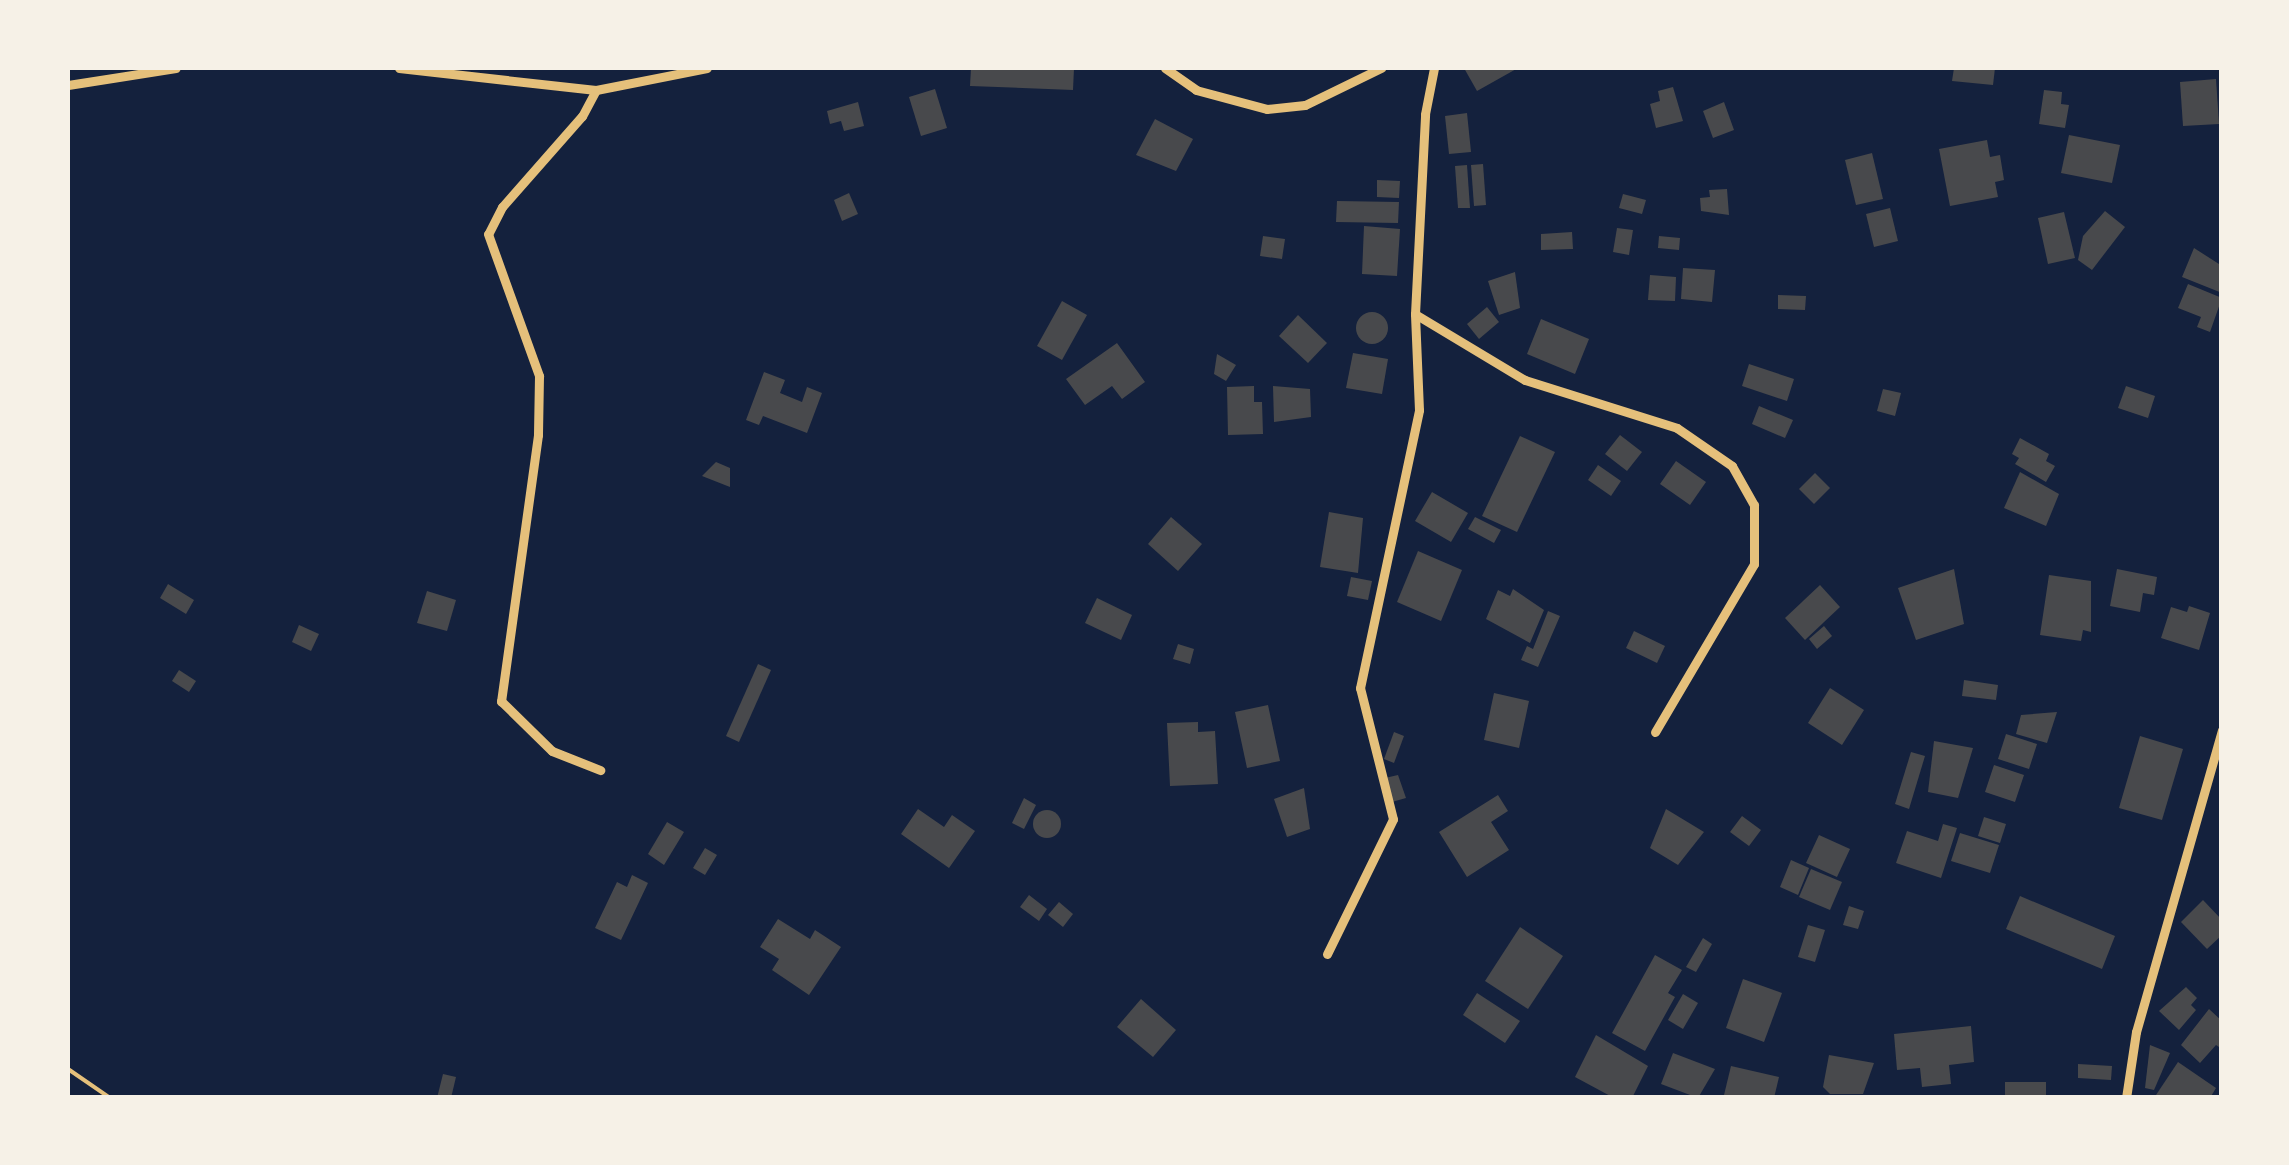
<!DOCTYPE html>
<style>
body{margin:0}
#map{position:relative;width:2289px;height:1165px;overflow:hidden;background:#14213d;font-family:"Source Sans 3",sans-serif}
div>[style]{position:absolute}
.building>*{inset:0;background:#48494c}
.round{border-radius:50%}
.path>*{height:4px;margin:-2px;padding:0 2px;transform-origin:2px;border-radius:2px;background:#e5c07b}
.minor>*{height:9px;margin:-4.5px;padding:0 4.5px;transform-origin:4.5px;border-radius:4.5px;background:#e5c07b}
span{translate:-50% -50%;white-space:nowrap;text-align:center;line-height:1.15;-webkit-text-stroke:8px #f6f1e7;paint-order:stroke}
.frame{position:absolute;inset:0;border:70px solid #f6f1e7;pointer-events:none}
</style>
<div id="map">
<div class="building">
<i style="clip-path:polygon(971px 68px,1074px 68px,1073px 90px,970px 86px)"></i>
<i style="clip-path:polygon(1464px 68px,1518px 68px,1477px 91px)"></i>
<i style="clip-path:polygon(1954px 68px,1995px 68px,1993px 85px,1952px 81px)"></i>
<i style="clip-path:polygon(2216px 79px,2219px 124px,2183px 126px,2180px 82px)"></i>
<i style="clip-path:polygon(1673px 87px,1683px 121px,1656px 128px,1650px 104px,1660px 101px,1658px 91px)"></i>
<i style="clip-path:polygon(935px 89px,947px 128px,921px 136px,909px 97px)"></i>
<i style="clip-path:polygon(2044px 90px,2062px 92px,2061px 104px,2069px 105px,2065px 128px,2039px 124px)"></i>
<i style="clip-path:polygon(858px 102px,864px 126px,844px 131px,841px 121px,830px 124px,827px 111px)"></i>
<i style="clip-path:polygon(1724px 102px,1734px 130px,1713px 138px,1703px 111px)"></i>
<i style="clip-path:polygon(1467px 113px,1471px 152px,1449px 154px,1445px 116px)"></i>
<i style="clip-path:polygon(1155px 119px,1193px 139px,1176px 171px,1136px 155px)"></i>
<i style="clip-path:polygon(2069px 135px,2120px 145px,2112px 183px,2061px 173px)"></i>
<i style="clip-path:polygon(1987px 140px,1990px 157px,2000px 155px,2004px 180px,1995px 182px,1998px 197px,1950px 206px,1939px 149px)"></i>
<i style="clip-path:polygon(1872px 153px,1883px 199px,1856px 205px,1845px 160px)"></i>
<i style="clip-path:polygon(1483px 164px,1486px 205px,1474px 206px,1471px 165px)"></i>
<i style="clip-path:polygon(1467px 165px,1470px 208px,1458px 208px,1455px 166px)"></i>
<i style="clip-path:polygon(1377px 180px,1400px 181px,1399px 198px,1377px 197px)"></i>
<i style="clip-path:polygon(1727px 189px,1729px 215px,1701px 211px,1700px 198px,1710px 197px,1709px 190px)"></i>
<i style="clip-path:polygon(849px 193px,858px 214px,842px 221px,834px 200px)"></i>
<i style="clip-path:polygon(1623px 194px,1646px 200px,1642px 214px,1619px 208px)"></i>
<i style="clip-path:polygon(1337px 201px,1399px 202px,1398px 223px,1336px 222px)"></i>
<i style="clip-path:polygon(1890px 208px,1898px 241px,1874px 247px,1866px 214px)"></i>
<i style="clip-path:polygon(2105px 211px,2125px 227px,2092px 270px,2078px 260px,2083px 236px)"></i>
<i style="clip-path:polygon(2064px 212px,2075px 258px,2048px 264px,2038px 218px)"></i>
<i style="clip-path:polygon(1364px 226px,1400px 229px,1397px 276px,1362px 274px)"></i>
<i style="clip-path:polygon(1617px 228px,1633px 230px,1629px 255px,1613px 252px)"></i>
<i style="clip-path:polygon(1572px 232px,1573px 249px,1541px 250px,1541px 234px)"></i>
<i style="clip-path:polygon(1263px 236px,1285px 239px,1282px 259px,1260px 256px)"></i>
<i style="clip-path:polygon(1659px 236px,1680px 238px,1679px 250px,1658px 248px)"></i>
<i style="clip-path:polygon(2194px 248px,2219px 264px,2222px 258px,2222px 293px,2182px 277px)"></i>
<i style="clip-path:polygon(1683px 268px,1715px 270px,1712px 302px,1681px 299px)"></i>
<i style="clip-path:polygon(1515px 272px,1520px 308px,1499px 315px,1488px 281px)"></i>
<i style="clip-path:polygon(1650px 275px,1676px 277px,1675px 301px,1648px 300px)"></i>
<i style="clip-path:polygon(2188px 284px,2222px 298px,2210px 332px,2197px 327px,2201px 317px,2178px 308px)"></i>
<i style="clip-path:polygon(1778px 295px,1806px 296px,1805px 310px,1778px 309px)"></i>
<i style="clip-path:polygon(1062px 301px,1087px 315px,1062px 360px,1037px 346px)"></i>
<i style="clip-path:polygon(1487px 307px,1499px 322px,1479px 339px,1467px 324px)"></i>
<i class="round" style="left:1356px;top:312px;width:32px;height:32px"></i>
<i style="clip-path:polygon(1298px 315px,1327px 343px,1308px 363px,1279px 336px)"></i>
<i style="clip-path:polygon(1541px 319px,1589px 339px,1575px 374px,1527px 354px)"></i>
<i style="clip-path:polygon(1117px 343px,1145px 382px,1122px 399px,1112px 386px,1085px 405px,1066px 379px)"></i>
<i style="clip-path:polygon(1353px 353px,1388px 359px,1382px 394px,1346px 388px)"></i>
<i style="clip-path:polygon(1217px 354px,1236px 365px,1226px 381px,1214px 374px)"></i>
<i style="clip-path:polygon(1749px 364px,1794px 379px,1787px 401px,1742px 386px)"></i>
<i style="clip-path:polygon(764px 372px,785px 380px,780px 393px,802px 402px,807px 387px,822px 393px,807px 433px,763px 416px,759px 425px,746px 420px)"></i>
<i style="clip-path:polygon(1254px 386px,1254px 402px,1262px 402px,1263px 434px,1228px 435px,1227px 387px)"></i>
<i style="clip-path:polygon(1273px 386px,1310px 389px,1311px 417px,1274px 422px)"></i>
<i style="clip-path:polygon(2126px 386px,2155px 396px,2148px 418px,2118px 408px)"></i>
<i style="clip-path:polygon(1883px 389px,1901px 393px,1895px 416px,1877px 411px)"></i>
<i style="clip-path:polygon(1759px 406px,1793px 420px,1785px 438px,1752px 424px)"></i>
<i style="clip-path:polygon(1620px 435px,1642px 452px,1627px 471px,1605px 454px)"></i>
<i style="clip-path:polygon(1520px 436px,1555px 452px,1517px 532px,1482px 516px)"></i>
<i style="clip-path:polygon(2020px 438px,2049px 454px,2046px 461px,2055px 466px,2046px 482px,2015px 464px,2019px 458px,2012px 454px)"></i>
<i style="clip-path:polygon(1676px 461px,1706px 482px,1690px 505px,1660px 484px)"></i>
<i style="clip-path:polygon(716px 462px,730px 468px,730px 487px,702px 476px)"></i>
<i style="clip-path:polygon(1598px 465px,1621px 481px,1611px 496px,1588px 480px)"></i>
<i style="clip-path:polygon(2020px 472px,2059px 494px,2046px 526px,2004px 508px)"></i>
<i style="clip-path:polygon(1815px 473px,1830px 488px,1814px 504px,1799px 489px)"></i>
<i style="clip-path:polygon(1432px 492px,1468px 513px,1451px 542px,1415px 521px)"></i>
<i style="clip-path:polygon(1329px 512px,1363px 518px,1358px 573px,1320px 567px)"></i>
<i style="clip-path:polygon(1171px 517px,1202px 544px,1178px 571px,1148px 544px)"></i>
<i style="clip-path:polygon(1475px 517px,1501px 530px,1494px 543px,1468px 529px)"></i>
<i style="clip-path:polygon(1418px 551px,1462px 570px,1441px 621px,1397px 602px)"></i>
<i style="clip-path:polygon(1954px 569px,1964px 624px,1916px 640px,1898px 588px)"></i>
<i style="clip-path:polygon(2117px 569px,2157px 577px,2154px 595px,2143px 593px,2140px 612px,2110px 606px)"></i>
<i style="clip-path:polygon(2049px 575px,2091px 581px,2091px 632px,2083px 630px,2081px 641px,2040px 635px)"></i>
<i style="clip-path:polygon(1351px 577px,1372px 581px,1368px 600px,1347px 596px)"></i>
<i style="clip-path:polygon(168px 584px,194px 600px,186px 614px,160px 598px)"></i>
<i style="clip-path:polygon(1820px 585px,1840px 607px,1805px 640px,1785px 618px)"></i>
<i style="clip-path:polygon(1513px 589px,1544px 610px,1530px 643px,1486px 619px,1498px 590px,1510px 596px)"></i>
<i style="clip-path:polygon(427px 591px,456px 600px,447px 631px,417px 623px)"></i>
<i style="clip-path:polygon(1097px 598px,1132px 615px,1121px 640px,1085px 623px)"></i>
<i style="clip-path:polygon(2189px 606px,2210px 613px,2199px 650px,2161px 638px,2171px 607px,2187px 612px)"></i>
<i style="clip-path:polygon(1548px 611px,1560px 616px,1538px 667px,1521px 660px,1527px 646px,1533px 649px)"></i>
<i style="clip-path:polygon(299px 625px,319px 634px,311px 651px,292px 642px)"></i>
<i style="clip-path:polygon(1824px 626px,1832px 636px,1817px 649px,1809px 639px)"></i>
<i style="clip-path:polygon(1634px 631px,1665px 646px,1657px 663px,1626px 648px)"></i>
<i style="clip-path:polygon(1178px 644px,1194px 649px,1190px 664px,1173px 659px)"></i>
<i style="clip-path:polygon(758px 664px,771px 670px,739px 742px,726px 736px)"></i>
<i style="clip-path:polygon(179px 670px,196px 681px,189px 692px,172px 681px)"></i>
<i style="clip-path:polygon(1964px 680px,1998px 685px,1996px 700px,1962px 696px)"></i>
<i style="clip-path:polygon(1830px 688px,1864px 710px,1842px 745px,1808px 723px)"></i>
<i style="clip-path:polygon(1494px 693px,1529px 701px,1519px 748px,1484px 740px)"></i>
<i style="clip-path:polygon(1268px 705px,1280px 761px,1247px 768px,1235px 712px)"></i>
<i style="clip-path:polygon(2057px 712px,2047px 743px,2016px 734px,2021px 715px)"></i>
<i style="clip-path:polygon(1198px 722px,1198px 732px,1215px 731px,1218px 784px,1170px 786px,1167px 723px)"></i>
<i style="clip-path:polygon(1394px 732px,1404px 736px,1394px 763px,1384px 759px)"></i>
<i style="clip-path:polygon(2006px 734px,2037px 744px,2029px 769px,1998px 759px)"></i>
<i style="clip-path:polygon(2140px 736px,2183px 749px,2162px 820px,2119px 808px)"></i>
<i style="clip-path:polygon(1934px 741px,1973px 748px,1958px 798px,1928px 792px)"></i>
<i style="clip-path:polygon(1911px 752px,1925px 756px,1909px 809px,1895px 804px)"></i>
<i style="clip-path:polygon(1994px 765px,2024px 775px,2015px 802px,1985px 792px)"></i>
<i style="clip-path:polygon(1398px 775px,1406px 798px,1392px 802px,1385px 778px)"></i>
<i style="clip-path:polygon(1304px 788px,1310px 829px,1287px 837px,1274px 799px)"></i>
<i style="clip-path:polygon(1498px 795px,1508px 811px,1491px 822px,1509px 850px,1467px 877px,1439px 832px)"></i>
<i style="clip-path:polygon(1024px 798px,1036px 805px,1024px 829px,1012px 823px)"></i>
<i style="clip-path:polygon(918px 809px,944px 827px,952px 815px,975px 831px,949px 868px,901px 834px)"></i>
<i style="clip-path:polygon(1666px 809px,1704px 832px,1678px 865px,1650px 848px)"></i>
<i class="round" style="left:1033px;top:810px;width:28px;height:28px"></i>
<i style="clip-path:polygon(1742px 816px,1761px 830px,1749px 846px,1730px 832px)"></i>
<i style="clip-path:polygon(1984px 817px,2006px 824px,2000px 843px,1978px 836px)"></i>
<i style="clip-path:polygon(667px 822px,684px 832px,664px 865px,648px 854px)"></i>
<i style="clip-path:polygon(1943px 824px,1957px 828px,1941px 878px,1896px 863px,1907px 831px,1938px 841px)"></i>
<i style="clip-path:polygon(1960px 833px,1999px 845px,1990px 873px,1951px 861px)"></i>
<i style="clip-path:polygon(1819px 835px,1850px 849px,1837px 877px,1806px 863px)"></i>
<i style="clip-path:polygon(705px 848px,717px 855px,705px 875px,693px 868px)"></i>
<i style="clip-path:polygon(1791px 860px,1809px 868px,1798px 895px,1780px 887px)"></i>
<i style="clip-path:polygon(1811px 869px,1842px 882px,1830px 910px,1799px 897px)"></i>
<i style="clip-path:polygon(632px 875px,648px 883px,621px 940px,595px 928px,617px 882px,627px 887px)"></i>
<i style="clip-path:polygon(1029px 895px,1047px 909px,1039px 921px,1020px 907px)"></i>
<i style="clip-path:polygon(2020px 896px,2115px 936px,2102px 969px,2006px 929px)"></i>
<i style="clip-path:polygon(2203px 900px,2222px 920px,2222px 935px,2207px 949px,2181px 922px)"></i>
<i style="clip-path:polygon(1059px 902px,1073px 914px,1063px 927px,1048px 915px)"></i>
<i style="clip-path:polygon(1849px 906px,1864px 911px,1858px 929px,1843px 925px)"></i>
<i style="clip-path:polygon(778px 919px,810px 939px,815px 930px,841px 947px,809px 995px,772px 970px,779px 959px,760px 947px)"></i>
<i style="clip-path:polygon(1808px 925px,1825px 930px,1815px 962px,1798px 957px)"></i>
<i style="clip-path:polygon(1520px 927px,1563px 956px,1528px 1009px,1485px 981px)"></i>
<i style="clip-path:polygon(1703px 938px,1712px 944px,1696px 972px,1686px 967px)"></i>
<i style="clip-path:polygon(1655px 955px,1682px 970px,1668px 993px,1675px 997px,1645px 1051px,1612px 1033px)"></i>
<i style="clip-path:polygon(1743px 979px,1782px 993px,1764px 1042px,1726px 1028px)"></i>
<i style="clip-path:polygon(2186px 987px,2197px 998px,2191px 1005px,2196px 1010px,2179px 1030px,2159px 1011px)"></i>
<i style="clip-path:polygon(1477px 993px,1520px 1021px,1505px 1043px,1463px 1015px)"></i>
<i style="clip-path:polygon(1683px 994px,1698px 1003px,1683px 1029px,1668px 1020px)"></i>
<i style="clip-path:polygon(1141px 999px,1176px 1030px,1153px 1057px,1117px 1027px)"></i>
<i style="clip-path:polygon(2209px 1009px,2222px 1021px,2222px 1049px,2216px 1045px,2200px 1063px,2181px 1045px)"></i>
<i style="clip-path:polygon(1971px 1026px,1974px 1062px,1949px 1065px,1951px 1084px,1922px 1087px,1920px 1068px,1897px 1070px,1894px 1034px)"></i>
<i style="clip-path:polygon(1596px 1035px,1648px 1066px,1632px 1098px,1614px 1098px,1575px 1077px)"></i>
<i style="clip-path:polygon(2150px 1045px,2170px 1053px,2154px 1090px,2145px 1088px)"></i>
<i style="clip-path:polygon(1673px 1053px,1715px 1069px,1698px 1098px,1661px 1084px)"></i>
<i style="clip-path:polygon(1829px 1055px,1874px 1063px,1863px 1094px,1830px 1094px,1823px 1087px)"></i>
<i style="clip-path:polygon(2178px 1062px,2216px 1088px,2210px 1098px,2154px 1098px)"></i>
<i style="clip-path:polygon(2078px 1064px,2112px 1066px,2111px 1080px,2078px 1078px)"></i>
<i style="clip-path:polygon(1731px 1066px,1779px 1077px,1774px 1098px,1724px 1095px)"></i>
<i style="clip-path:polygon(443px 1074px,456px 1077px,451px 1098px,437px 1098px)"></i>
<i style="clip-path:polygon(2005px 1082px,2046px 1082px,2046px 1098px,2005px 1098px)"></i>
</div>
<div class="path">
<i style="left:68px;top:1069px;width:51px;rotate:34.6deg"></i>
</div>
<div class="minor">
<i style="left:399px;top:68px;width:198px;rotate:6.4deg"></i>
<i style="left:596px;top:90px;width:113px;rotate:-11.2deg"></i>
<i style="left:1165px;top:68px;width:38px;rotate:35deg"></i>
<i style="left:1196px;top:90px;width:73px;rotate:15deg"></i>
<i style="left:1267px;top:109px;width:38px;rotate:-6deg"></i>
<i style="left:1305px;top:105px;width:85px;rotate:-26deg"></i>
<i style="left:68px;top:85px;width:109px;rotate:-8.9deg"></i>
<i style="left:596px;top:90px;width:30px;rotate:118deg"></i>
<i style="left:582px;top:116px;width:121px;rotate:131.3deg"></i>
<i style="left:502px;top:207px;width:30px;rotate:117deg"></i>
<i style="left:488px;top:234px;width:151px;rotate:70.2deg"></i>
<i style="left:539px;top:376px;width:59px;rotate:91deg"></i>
<i style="left:538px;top:435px;width:269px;rotate:97.9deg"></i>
<i style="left:501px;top:701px;width:71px;rotate:44.4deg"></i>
<i style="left:552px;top:751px;width:52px;rotate:21.6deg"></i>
<i style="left:1415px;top:314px;width:128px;rotate:31deg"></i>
<i style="left:1525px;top:380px;width:159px;rotate:17.5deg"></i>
<i style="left:1677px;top:428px;width:67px;rotate:34.6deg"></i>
<i style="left:1732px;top:466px;width:45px;rotate:60.6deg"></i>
<i style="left:1754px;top:505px;width:59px;rotate:90deg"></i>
<i style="left:1754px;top:564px;width:195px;rotate:120.5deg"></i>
<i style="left:1327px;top:954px;width:150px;rotate:-63.9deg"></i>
<i style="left:1393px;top:819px;width:135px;rotate:-104.1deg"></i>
<i style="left:1360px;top:688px;width:284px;rotate:-78deg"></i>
<i style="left:1419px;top:410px;width:96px;rotate:-92.4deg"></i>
<i style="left:1415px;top:314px;width:200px;rotate:-87.1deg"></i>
<i style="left:1425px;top:114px;width:47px;rotate:-78.9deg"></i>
<i style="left:2126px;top:1098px;width:67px;rotate:-81.4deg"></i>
<i style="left:2136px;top:1032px;width:314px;rotate:-74.1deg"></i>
</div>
<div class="frame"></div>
</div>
